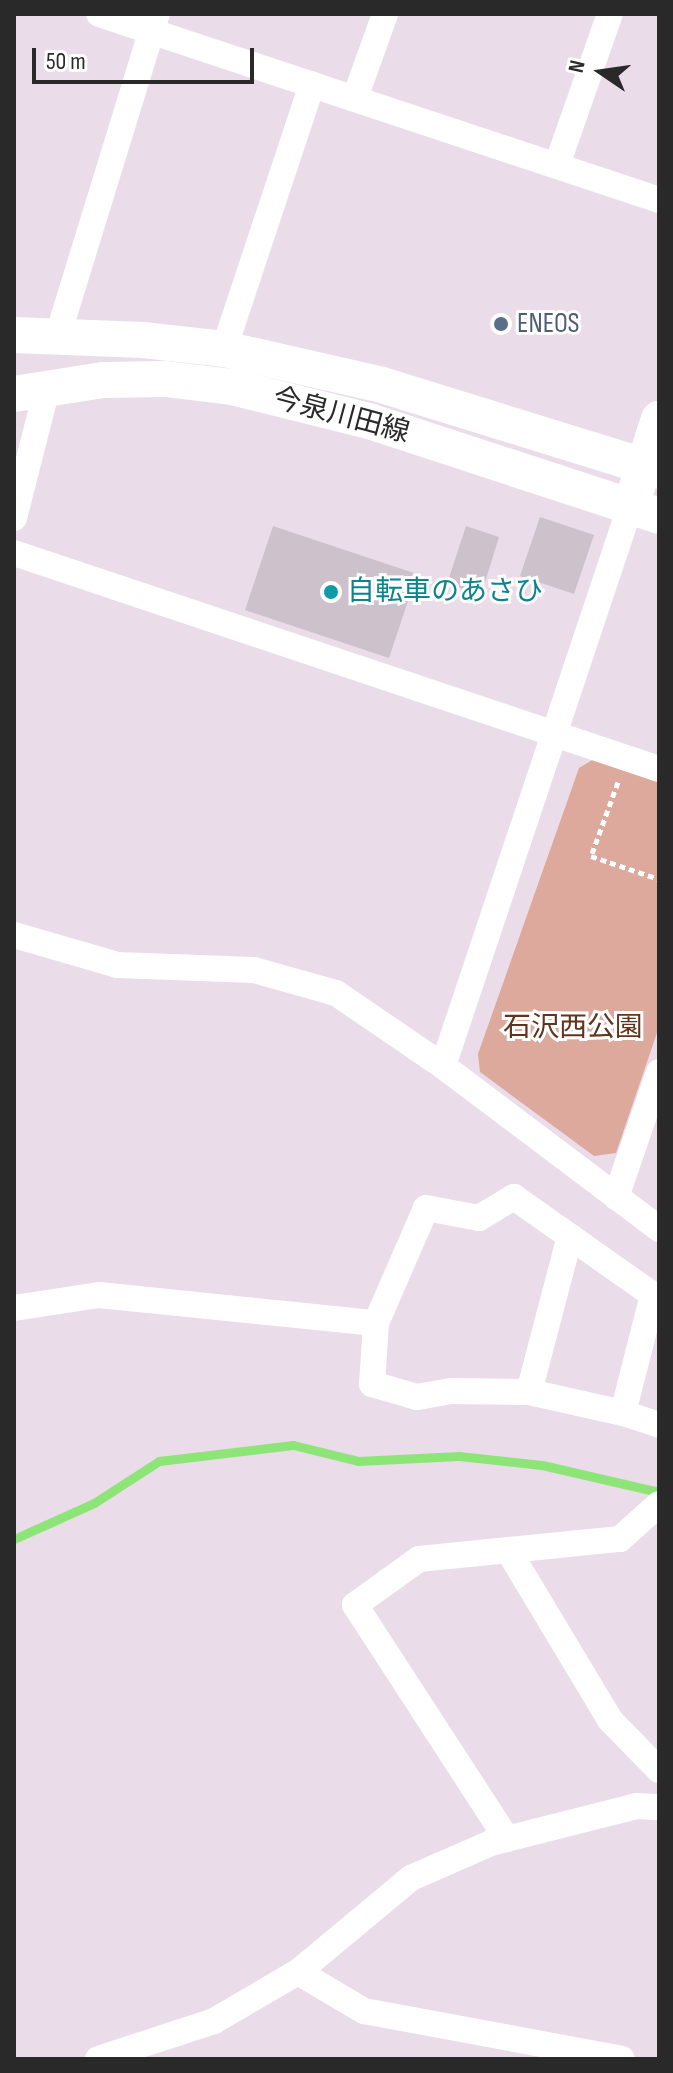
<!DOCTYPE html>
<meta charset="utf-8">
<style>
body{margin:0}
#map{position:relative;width:673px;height:2073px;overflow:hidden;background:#eadce9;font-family:"Sofia Sans Condensed","Noto Sans JP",sans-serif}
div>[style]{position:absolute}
.green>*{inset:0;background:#dda99d}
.stream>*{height:9px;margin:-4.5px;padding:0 4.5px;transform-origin:4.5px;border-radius:4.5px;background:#8de577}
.building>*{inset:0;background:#cdc1cb}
.path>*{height:5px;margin-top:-2.5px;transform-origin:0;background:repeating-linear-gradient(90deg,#fff 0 6px,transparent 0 10px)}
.street>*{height:26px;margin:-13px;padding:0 13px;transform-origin:13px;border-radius:13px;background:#fff}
.secondary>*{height:36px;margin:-18px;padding:0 18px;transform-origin:18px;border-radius:18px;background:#fff}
.dots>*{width:22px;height:22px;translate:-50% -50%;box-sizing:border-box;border:4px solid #fff;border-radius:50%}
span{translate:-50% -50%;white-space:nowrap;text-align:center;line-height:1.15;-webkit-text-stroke:6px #fff;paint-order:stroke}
.service-label{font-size:28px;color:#4e5e75}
.left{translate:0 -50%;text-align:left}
.street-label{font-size:28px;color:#292929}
.culture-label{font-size:28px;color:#0d838f}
.park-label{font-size:28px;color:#60341f}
.frame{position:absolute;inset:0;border:16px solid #292929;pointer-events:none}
.north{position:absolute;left:561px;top:32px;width:80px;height:80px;-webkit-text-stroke:6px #fff;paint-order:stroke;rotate:283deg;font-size:22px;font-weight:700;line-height:32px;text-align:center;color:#292929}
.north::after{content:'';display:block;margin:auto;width:28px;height:36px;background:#292929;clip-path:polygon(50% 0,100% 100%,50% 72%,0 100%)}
.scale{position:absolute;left:32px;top:48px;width:222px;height:36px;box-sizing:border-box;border:4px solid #292929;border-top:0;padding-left:10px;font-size:24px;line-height:28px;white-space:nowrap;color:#292929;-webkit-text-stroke:6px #fff;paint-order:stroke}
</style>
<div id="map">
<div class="green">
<i style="clip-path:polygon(594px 759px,659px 782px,659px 1027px,616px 1153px,594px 1156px,480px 1072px,478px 1054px,579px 768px)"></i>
</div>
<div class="stream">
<i style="left:14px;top:1539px;width:88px;rotate:-24.2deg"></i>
<i style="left:94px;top:1503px;width:77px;rotate:-32.9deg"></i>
<i style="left:159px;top:1461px;width:135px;rotate:-6.8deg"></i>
<i style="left:293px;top:1445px;width:67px;rotate:13.8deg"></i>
<i style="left:358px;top:1461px;width:101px;rotate:-2.8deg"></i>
<i style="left:459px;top:1456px;width:83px;rotate:6.2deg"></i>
<i style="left:542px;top:1465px;width:120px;rotate:13deg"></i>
</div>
<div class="building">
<i style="clip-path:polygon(540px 517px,594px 535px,574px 594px,520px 576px)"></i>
<i style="clip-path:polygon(273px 526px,417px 574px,389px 658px,245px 610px)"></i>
<i style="clip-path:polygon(466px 526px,499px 537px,481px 595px,447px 584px)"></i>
</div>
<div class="path">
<i style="left:618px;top:782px;width:79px;rotate:110deg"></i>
<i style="left:591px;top:856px;width:72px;rotate:18.7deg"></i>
</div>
<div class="street">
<i style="left:99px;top:14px;width:590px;rotate:18.37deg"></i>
<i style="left:355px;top:98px;width:89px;rotate:-70.3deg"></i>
<i style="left:557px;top:165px;width:160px;rotate:-70.7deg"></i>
<i style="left:58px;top:335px;width:336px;rotate:-72.9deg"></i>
<i style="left:224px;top:349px;width:279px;rotate:-71.6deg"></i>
<i style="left:14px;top:518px;width:137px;rotate:-75.7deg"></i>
<i style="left:14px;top:553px;width:680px;rotate:18.51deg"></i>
<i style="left:14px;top:935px;width:107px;rotate:16.2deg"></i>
<i style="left:117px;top:965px;width:137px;rotate:2.1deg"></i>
<i style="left:254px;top:970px;width:85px;rotate:15.7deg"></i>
<i style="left:336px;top:993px;width:130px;rotate:34.3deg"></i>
<i style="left:443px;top:1066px;width:271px;rotate:37deg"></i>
<i style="left:443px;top:1066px;width:589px;rotate:-71.5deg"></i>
<i style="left:514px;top:1197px;width:170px;rotate:35.2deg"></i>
<i style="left:653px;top:1295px;width:122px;rotate:104.3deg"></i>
<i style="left:623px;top:1413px;width:96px;rotate:-167.4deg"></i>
<i style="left:529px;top:1392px;width:78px;rotate:-179.3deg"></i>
<i style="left:451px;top:1391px;width:35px;rotate:170deg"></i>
<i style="left:417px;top:1397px;width:47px;rotate:-163.9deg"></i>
<i style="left:372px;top:1384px;width:61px;rotate:-86.2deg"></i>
<i style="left:376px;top:1323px;width:125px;rotate:-66.5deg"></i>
<i style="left:426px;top:1208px;width:54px;rotate:10.7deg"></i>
<i style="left:479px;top:1218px;width:41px;rotate:-31deg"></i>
<i style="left:616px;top:1197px;width:132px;rotate:-71deg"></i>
<i style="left:14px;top:1308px;width:86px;rotate:-8.7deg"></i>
<i style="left:99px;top:1295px;width:278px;rotate:5.8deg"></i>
<i style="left:529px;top:1392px;width:161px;rotate:-75.3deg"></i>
<i style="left:623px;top:1413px;width:38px;rotate:18deg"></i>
<i style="left:508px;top:1550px;width:198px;rotate:59deg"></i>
<i style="left:610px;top:1720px;width:70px;rotate:45.6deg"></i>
<i style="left:507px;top:1839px;width:279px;rotate:-123deg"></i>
<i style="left:355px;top:1605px;width:79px;rotate:-35.7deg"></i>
<i style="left:419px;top:1559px;width:202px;rotate:-5.7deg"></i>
<i style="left:620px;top:1539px;width:52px;rotate:-41.9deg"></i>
<i style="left:298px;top:1972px;width:77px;rotate:30.6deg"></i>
<i style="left:364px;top:2011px;width:262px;rotate:10.5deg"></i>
<i style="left:98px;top:2059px;width:122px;rotate:-18.1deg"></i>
<i style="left:214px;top:2021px;width:97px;rotate:-30.3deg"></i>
<i style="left:298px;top:1972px;width:147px;rotate:-39.8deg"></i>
<i style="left:411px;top:1878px;width:87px;rotate:-23.6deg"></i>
<i style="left:491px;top:1843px;width:151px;rotate:-14.2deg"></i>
<i style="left:637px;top:1806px;width:22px;rotate:3deg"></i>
</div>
<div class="secondary">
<i style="left:14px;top:335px;width:129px;rotate:2.2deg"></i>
<i style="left:143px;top:340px;width:81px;rotate:6.3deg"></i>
<i style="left:224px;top:349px;width:162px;rotate:12.8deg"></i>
<i style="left:382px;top:385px;width:290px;rotate:17.2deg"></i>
<i style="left:14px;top:394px;width:90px;rotate:-8.9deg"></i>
<i style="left:103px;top:380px;width:62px;rotate:-0.9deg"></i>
<i style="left:165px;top:379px;width:67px;rotate:6.8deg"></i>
<i style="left:232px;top:387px;width:144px;rotate:14deg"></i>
<i style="left:372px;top:422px;width:302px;rotate:18.1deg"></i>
<i style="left:636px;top:490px;width:75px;rotate:-72.1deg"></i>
</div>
<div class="dots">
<i style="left:501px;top:324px;background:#5c6f8a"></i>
<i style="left:331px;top:592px;background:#0f9aa8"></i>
</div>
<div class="service-label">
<span class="left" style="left:517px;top:324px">ENEOS</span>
</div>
<div class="street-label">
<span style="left:341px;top:416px;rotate:15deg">今泉川田線</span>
</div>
<div class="culture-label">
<span class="left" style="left:347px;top:592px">自転車のあさひ</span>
</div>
<div class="park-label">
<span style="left:573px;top:1028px">石沢西公園</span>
</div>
<div class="frame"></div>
<div class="north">N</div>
<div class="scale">50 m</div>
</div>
